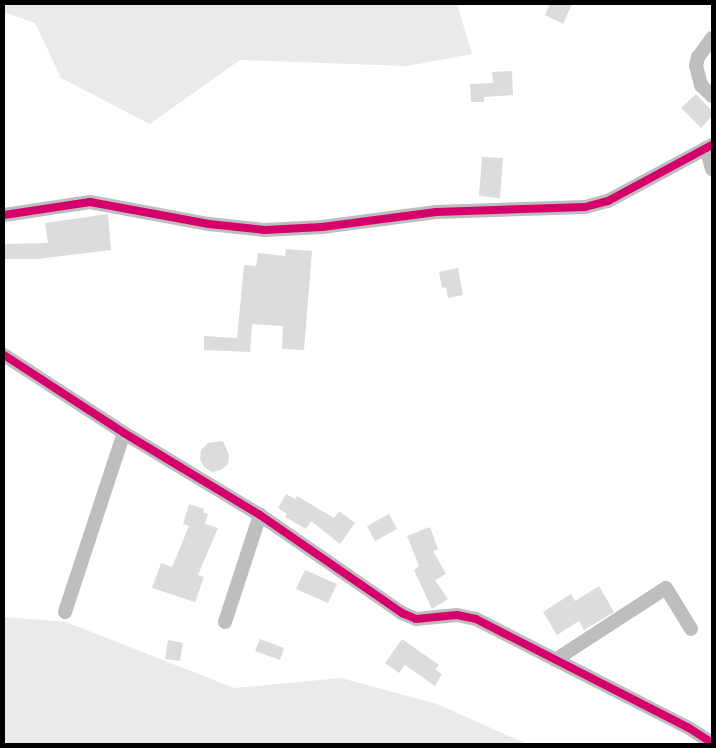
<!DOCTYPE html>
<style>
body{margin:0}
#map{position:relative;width:716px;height:748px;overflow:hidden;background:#fff;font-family:Arial,sans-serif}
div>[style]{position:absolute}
.green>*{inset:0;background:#eaeaea}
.building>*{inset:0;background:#dcdcdc}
.minor>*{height:14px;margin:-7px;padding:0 7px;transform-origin:7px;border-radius:7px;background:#bebebe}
.cycleway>*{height:8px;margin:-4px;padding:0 4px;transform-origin:4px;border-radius:4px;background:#d6006c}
span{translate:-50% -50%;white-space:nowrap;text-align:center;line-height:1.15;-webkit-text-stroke:4.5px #fff;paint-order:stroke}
.frame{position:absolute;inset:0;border:5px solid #000;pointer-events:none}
</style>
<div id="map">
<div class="green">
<i style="clip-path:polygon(4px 4px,457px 4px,472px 54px,407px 66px,240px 60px,150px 124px,61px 78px,35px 23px,4px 12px)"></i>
<i style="clip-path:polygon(4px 617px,66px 622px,234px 688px,341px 678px,437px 704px,527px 744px,4px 744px)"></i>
</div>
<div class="building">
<i style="clip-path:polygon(550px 4px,572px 4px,563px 24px,545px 15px)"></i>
<i style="clip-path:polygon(512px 71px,513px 95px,484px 97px,484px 102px,471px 102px,470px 84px,493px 83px,492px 72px)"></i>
<i style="clip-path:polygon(696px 94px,712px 111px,712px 116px,701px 128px,681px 108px)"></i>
<i style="clip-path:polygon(482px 157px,503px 158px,500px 198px,479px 196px)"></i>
<i style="clip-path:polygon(108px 214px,111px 250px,37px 259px,4px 259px,4px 244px,48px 243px,45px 223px)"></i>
<i style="clip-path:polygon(286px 249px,312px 251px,304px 350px,282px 349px,283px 326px,252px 324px,250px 352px,204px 350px,204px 336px,237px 338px,244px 265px,256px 266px,258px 253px,285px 256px)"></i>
<i style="clip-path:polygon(458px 268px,463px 295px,448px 298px,446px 287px,442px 288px,439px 272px)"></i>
<i style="clip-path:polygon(223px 441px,229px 455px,228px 464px,221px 470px,212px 472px,204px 467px,200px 459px,201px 450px,208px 443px)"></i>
<i style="clip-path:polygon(286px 494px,295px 499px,297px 496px,334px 518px,339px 511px,355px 523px,340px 544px,311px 521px,306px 529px,285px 517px,287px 514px,278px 508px)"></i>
<i style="clip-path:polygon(189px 504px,204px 509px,203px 512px,208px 514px,205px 524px,218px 528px,198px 575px,204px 577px,195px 602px,152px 588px,161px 563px,172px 567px,189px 526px,183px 524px)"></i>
<i style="clip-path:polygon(389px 514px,397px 529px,375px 541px,367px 526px)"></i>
<i style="clip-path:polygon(430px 527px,438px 549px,433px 551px,446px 574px,435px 580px,448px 599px,432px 609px,414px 570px,419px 566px,407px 536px)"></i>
<i style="clip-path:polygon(305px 570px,337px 584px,328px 603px,296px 589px)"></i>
<i style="clip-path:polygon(599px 586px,614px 612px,584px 630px,579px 621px,557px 635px,543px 612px,571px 594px,575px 601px)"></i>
<i style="clip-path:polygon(260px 639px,284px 648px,280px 660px,255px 651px)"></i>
<i style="clip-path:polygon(402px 639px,439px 665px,435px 669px,442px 674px,435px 686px,405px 665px,399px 673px,385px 663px)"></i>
<i style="clip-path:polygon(168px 640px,183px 643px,180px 661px,165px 659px)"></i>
</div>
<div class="minor">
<i style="left:712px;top:38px;width:24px;rotate:126deg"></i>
<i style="left:698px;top:57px;width:9px;rotate:103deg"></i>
<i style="left:696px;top:66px;width:20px;rotate:75deg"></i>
<i style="left:701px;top:85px;width:16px;rotate:45deg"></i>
<i style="left:706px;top:148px;width:22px;rotate:74deg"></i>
<i style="left:4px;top:215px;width:87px;rotate:-8.6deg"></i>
<i style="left:90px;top:202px;width:121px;rotate:10.5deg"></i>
<i style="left:209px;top:224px;width:56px;rotate:6.1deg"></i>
<i style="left:265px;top:230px;width:57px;rotate:-3deg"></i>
<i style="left:322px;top:227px;width:115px;rotate:-7.5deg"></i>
<i style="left:436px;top:212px;width:149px;rotate:-1.9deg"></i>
<i style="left:585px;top:207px;width:24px;rotate:-15deg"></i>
<i style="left:608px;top:201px;width:118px;rotate:-28.3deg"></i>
<i style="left:4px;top:355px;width:143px;rotate:33deg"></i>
<i style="left:124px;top:433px;width:159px;rotate:31.1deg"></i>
<i style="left:260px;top:515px;width:173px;rotate:34.6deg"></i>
<i style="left:402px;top:613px;width:15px;rotate:23deg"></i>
<i style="left:416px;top:619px;width:41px;rotate:-5.6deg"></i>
<i style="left:457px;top:615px;width:19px;rotate:12deg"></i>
<i style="left:476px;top:619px;width:239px;rotate:27.1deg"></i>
<i style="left:689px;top:728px;width:27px;rotate:33deg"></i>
<i style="left:65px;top:612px;width:188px;rotate:-71.8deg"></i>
<i style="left:225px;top:622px;width:113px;rotate:-71.9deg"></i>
<i style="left:555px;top:660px;width:132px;rotate:-33deg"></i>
<i style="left:666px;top:588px;width:48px;rotate:58.6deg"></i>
</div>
<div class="cycleway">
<i style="left:4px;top:215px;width:87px;rotate:-8.6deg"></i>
<i style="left:90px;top:202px;width:121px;rotate:10.5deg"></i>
<i style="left:209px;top:224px;width:56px;rotate:6.1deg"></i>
<i style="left:265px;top:230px;width:57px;rotate:-3deg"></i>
<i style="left:322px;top:227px;width:115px;rotate:-7.5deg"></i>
<i style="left:436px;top:212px;width:149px;rotate:-1.9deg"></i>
<i style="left:585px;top:207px;width:24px;rotate:-15deg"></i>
<i style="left:608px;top:201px;width:118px;rotate:-28.3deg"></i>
<i style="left:4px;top:355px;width:143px;rotate:33deg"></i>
<i style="left:124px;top:433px;width:159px;rotate:31.1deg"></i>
<i style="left:260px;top:515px;width:173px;rotate:34.6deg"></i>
<i style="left:402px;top:613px;width:15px;rotate:23deg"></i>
<i style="left:416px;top:619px;width:41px;rotate:-5.6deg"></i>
<i style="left:457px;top:615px;width:19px;rotate:12deg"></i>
<i style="left:476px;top:619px;width:239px;rotate:27.1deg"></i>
<i style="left:689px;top:728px;width:27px;rotate:33deg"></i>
</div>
<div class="frame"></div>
</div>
